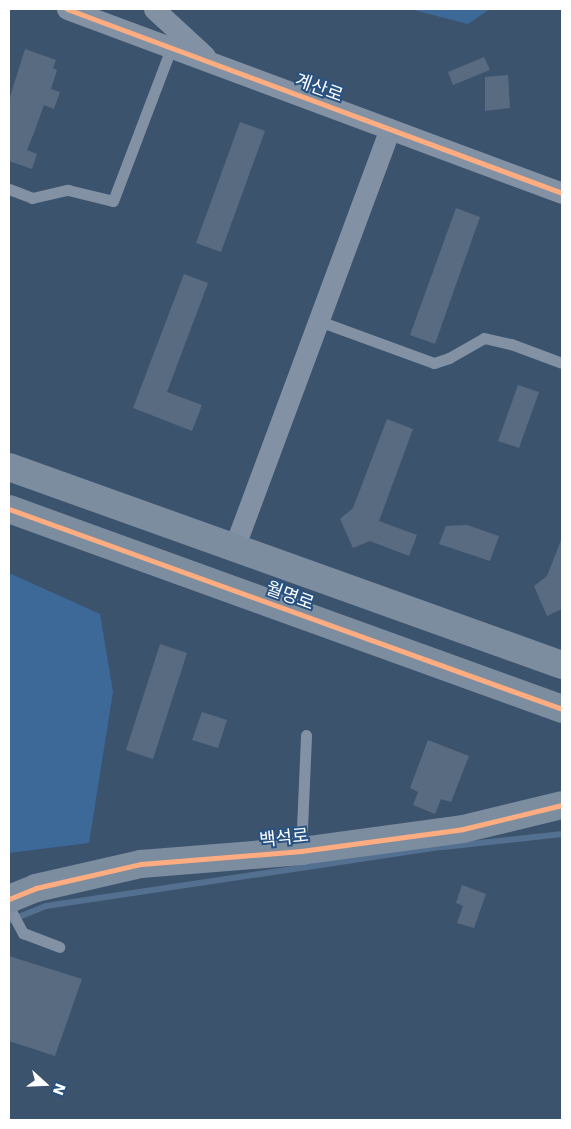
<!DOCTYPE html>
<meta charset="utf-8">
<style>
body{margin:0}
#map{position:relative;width:571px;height:1129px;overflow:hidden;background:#3c536e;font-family:"DejaVu Sans","Noto Sans KR",sans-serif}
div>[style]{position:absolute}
.green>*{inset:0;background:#3c6998}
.stream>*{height:5.5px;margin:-2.75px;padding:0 2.75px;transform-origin:2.75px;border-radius:2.75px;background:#547091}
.building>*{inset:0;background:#596b80}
.lane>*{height:11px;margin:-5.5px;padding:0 5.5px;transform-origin:5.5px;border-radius:5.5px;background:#8292a4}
.street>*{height:21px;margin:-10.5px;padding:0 10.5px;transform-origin:10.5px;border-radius:10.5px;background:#8292a4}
.secondary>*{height:28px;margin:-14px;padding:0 14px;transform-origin:14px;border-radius:14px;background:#7d8da0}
.cycleway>*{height:5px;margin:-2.5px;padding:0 2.5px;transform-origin:2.5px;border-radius:2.5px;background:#ffac80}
span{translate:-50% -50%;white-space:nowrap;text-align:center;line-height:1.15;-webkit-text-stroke:4px #285282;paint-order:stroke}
.street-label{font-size:18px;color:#fff}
.frame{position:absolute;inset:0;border:10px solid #fff;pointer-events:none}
.north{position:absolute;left:20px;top:1059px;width:50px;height:50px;-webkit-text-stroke:4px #285282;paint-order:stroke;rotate:110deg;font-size:14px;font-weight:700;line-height:20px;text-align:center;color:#fff}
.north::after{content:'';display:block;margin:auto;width:18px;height:22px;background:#fff;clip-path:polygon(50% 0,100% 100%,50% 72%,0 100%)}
</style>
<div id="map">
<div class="green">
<i style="clip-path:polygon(410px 9px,490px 9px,468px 24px)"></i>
<i style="clip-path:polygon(9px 573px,100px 614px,113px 692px,89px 843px,9px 853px)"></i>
</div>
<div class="stream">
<i style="left:9px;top:921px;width:40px;rotate:-22deg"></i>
<i style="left:46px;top:906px;width:401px;rotate:-8.5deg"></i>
<i style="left:443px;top:847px;width:120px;rotate:-6.2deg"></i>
</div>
<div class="building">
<i style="clip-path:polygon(25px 49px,56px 60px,53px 68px,57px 70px,51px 89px,60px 92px,54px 109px,44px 105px,35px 130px,27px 150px,37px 154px,32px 169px,9px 161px,9px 100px)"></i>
<i style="clip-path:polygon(484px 57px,490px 70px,453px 85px,448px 72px)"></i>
<i style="clip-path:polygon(508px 75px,510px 108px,485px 111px,485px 77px)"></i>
<i style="clip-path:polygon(240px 122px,265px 131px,221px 252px,196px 243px)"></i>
<i style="clip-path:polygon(456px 208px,480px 217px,435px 344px,410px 335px)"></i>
<i style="clip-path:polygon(184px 274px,208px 283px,167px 392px,202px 405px,192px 431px,133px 408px)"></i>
<i style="clip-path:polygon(518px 385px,539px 392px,519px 448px,498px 441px)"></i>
<i style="clip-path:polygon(387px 419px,413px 429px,379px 521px,417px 535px,409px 556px,370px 541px,353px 548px,340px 519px,353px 508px)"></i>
<i style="clip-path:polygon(467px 525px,499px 536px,490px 561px,439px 544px,446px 526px)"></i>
<i style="clip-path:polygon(561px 540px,562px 609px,547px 616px,534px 586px,547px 576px)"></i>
<i style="clip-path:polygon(160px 644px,187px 653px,153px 759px,126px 750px)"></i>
<i style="clip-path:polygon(202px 712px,227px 720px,218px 748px,192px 740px)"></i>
<i style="clip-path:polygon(428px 740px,469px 756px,451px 802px,441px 799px,435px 814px,413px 805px,418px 792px,410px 788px)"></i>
<i style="clip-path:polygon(462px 885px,486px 894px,474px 928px,457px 923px,463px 906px,456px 903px)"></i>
<i style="clip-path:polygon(9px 956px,82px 979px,55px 1056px,9px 1041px)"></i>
</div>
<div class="lane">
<i style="left:9px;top:189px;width:25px;rotate:21deg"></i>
<i style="left:32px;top:198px;width:37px;rotate:-13deg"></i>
<i style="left:68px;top:190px;width:46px;rotate:13.7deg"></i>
<i style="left:113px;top:201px;width:164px;rotate:-69.2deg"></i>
<i style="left:319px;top:321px;width:122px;rotate:20.1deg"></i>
<i style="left:434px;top:363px;width:16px;rotate:-18deg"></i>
<i style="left:449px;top:358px;width:40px;rotate:-29.7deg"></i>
<i style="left:484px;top:338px;width:28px;rotate:13deg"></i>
<i style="left:511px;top:344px;width:54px;rotate:20.4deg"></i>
<i style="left:301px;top:851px;width:116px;rotate:-87.5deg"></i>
<i style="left:9px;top:907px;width:30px;rotate:62deg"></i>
<i style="left:23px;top:933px;width:39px;rotate:21deg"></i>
</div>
<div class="street">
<i style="left:67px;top:9px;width:528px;rotate:20.39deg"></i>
<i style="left:154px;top:9px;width:69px;rotate:42.7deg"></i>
<i style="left:234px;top:548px;width:447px;rotate:-69.6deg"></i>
</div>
<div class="secondary">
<i style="left:9px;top:467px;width:587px;rotate:19.7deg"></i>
<i style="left:9px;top:509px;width:588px;rotate:19.88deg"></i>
<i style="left:9px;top:899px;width:29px;rotate:-22deg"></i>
<i style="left:36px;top:888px;width:108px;rotate:-12.9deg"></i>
<i style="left:141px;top:864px;width:161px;rotate:-4.6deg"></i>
<i style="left:301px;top:851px;width:163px;rotate:-7.7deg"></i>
<i style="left:463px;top:829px;width:102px;rotate:-13.6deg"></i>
</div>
<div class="cycleway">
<i style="left:67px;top:9px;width:528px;rotate:20.39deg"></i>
<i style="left:9px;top:509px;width:588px;rotate:19.88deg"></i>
<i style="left:9px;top:899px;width:29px;rotate:-22deg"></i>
<i style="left:36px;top:888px;width:108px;rotate:-12.9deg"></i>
<i style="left:141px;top:864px;width:161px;rotate:-4.6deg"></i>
<i style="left:301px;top:851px;width:163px;rotate:-7.7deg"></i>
<i style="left:463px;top:829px;width:102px;rotate:-13.6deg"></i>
</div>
<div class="street-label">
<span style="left:319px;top:88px;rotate:20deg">계산로</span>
<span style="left:290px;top:596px;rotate:20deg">월명로</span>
<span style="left:284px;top:838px;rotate:-6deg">백석로</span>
</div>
<div class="frame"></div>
<div class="north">N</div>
</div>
